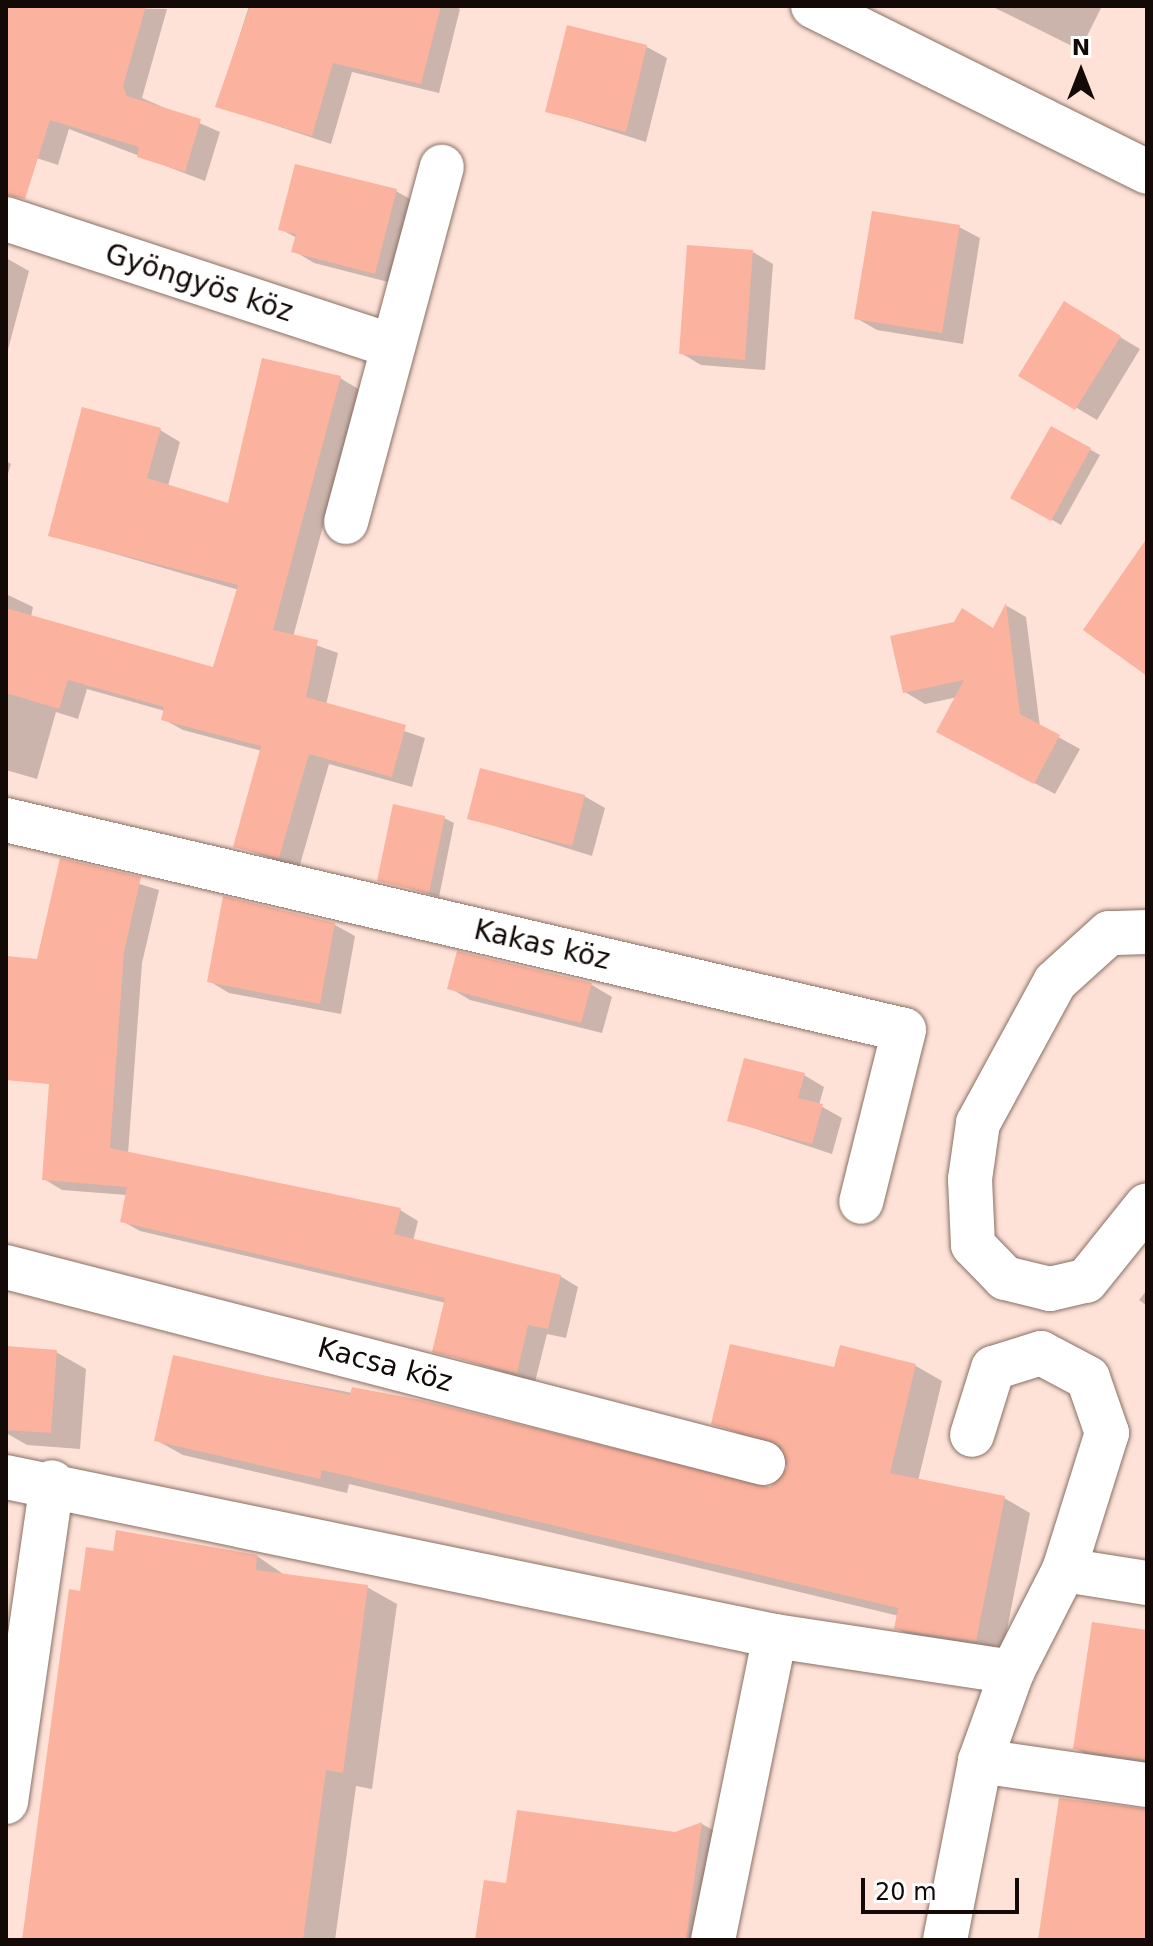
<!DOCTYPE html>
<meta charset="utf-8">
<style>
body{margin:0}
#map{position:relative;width:1153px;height:1946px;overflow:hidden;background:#fee2d7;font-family:"DejaVu Sans",sans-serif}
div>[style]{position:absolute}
.shadow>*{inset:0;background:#0003}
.building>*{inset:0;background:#fbb29e}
.roads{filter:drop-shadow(0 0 2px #897066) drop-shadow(0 0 2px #897066)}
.minor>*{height:44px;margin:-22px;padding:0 22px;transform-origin:22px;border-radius:22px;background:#fff}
span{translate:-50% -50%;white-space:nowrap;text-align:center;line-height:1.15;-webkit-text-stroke:6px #fff;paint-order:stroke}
.street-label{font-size:28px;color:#130a07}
.frame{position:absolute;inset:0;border:8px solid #130a07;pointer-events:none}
.north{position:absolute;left:1041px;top:32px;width:80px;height:80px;-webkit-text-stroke:6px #fff;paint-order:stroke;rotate:0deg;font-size:22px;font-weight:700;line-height:32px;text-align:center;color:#130a07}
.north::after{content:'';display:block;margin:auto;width:28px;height:36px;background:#130a07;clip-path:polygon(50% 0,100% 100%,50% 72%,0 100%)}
.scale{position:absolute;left:861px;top:1878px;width:158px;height:36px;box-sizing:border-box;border:4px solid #130a07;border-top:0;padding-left:10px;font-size:24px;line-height:28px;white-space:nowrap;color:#130a07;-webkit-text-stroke:6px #fff;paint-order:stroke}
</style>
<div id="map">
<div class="shadow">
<i style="clip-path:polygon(6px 6px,167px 9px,142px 98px,220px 132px,205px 181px,69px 129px,58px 165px,6px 148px)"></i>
<i style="clip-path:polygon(249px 6px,455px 6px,460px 9px,439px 93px,352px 72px,331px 144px,217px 106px)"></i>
<i style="clip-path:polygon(991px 6px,1102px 6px,1080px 50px)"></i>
<i style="clip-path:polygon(647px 47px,667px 58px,646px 142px,548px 111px)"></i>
<i style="clip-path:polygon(396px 191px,417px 203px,396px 284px,314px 263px,294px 251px,297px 238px,280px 229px)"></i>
<i style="clip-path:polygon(959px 227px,980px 238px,963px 344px,877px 330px,856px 318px)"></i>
<i style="clip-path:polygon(753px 252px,773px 264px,765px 370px,701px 365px,681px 353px)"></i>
<i style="clip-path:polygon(6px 258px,29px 271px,6px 357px)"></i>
<i style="clip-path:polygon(1065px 304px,1140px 349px,1097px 420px,1021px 375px)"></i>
<i style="clip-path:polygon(340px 378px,360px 390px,293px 637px,338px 653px,326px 705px,425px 738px,412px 787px,329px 764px,299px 868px,235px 846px,262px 751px,183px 730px,163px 719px,165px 711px,87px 689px,78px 719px,56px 712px,37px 779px,6px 770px,6px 594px,33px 607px,31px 617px,215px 669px,239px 590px,50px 535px,160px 430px,180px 442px,168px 486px,230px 505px)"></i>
<i style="clip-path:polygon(1051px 428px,1100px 455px,1061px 525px,1013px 497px)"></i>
<i style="clip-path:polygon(6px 461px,11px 464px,6px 480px)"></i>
<i style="clip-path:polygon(1007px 606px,1026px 617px,1040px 727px,1080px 749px,1055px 794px,959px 743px,958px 697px,925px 704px,905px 692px,994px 630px)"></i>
<i style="clip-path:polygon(584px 796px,605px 808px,592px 856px,470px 818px)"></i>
<i style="clip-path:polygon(444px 818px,454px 823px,439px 897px,380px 880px)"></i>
<i style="clip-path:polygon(68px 862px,159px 890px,142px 963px,128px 1154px,400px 1210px,418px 1221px,413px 1241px,560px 1276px,578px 1287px,566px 1338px,547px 1334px,535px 1382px,435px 1351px,446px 1303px,140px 1231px,122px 1221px,127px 1195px,62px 1190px,44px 1179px)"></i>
<i style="clip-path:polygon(335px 925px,355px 936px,341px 1014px,229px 993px,209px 981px)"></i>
<i style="clip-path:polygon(458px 954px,592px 985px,612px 997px,602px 1033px,470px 1000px,450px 988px)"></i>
<i style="clip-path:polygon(804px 1075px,824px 1087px,819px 1105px,842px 1118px,832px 1154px,729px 1120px)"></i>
<i style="clip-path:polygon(1147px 1290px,1147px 1306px,1139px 1300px)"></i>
<i style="clip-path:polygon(6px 1348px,56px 1352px,86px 1369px,80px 1449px,27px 1445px,6px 1433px)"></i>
<i style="clip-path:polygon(174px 1358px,419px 1406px,770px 1489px,789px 1471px,785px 1452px,713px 1423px,836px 1370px,916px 1366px,942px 1381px,918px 1481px,1004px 1498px,1030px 1513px,1002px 1655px,923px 1643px,896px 1628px,899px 1616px,349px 1484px,347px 1493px,183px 1455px,156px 1440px)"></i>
<i style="clip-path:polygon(118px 1533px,257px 1556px,286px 1576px,367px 1587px,397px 1604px,372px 1789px,356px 1786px,335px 1940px,24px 1940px,81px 1594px,115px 1553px)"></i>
<i style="clip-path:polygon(1147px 1632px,1147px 1771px,1105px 1765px,1075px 1748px)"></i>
<i style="clip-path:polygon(702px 1824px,731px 1840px,717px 1940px,477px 1940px,508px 1886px)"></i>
</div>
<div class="building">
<i style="clip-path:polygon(6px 6px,146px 6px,123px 86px,127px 96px,201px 119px,185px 172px,137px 157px,139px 147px,50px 120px,25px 199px,6px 195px)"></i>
<i style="clip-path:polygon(250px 6px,441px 6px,421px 84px,333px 63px,312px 136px,215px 107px)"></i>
<i style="clip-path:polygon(567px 25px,647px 45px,626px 132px,545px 112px)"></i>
<i style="clip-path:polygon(295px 164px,397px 189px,375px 274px,291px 252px,296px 234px,278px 230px)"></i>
<i style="clip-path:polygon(872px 211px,960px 225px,942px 333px,854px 319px)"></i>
<i style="clip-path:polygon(687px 245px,753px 250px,745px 360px,679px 354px)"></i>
<i style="clip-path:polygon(1064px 301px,1121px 336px,1075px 410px,1018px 376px)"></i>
<i style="clip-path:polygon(262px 358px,341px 376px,273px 630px,318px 640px,306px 697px,406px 725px,392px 777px,309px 754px,279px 858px,233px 847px,261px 746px,161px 720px,164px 707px,68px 680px,59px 709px,6px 693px,6px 608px,213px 667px,238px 585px,48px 536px,82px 407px,161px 428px,147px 478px,228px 503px)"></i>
<i style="clip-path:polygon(1051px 426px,1091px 448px,1051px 521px,1010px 498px)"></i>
<i style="clip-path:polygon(1147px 538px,1147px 676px,1083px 630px)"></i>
<i style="clip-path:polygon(1006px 603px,1020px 714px,1060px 735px,1034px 784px,936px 732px,964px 680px,903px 693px,890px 636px,954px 622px,962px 608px,993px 628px)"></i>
<i style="clip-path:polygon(480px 768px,585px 795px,572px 846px,467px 819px)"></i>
<i style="clip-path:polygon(393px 804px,445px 816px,429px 893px,377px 881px)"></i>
<i style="clip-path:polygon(60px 858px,141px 877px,124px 952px,110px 1148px,401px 1208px,394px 1234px,561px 1275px,548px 1329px,528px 1325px,517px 1373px,432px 1352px,445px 1298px,120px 1222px,127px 1187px,42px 1180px,49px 1084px,6px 1080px,6px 956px,37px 959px)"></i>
<i style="clip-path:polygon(223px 896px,335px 923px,320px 1004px,207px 982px)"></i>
<i style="clip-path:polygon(457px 951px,592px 983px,581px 1023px,447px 989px)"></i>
<i style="clip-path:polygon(744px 1058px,805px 1073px,798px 1098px,823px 1104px,812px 1144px,727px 1121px)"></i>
<i style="clip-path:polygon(730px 1344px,834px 1367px,840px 1345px,916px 1364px,890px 1473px,1005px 1496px,976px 1641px,894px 1629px,898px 1608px,322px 1470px,320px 1479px,154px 1441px,173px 1355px,350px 1395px,352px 1387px,420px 1400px,770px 1487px,787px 1468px,781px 1446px,711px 1424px)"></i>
<i style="clip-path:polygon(6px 1346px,57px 1350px,51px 1433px,6px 1430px)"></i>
<i style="clip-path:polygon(116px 1530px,257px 1555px,256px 1570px,368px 1585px,343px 1773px,326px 1770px,303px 1940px,22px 1940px,69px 1589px,80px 1591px,86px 1547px,113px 1551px)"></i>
<i style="clip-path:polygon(1092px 1622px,1147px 1630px,1147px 1760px,1073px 1749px)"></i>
<i style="clip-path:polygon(1059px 1798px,1147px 1809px,1147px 1940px,1038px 1940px)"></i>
<i style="clip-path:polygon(517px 1810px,675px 1832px,702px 1822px,686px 1940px,475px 1940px,484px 1880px,506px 1883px)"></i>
</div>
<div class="roads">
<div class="minor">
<i style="left:813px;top:6px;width:373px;rotate:26.4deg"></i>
<i style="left:6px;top:219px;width:406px;rotate:18.2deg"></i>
<i style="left:346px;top:522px;width:368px;rotate:-74.9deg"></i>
<i style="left:6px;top:820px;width:922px;rotate:13.16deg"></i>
<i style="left:904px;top:1030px;width:177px;rotate:104deg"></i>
<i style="left:1147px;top:932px;width:38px;rotate:178deg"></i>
<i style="left:1109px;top:933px;width:73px;rotate:137.8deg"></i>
<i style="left:1055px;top:982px;width:161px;rotate:118.6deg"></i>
<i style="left:978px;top:1123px;width:57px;rotate:98.1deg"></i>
<i style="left:970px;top:1179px;width:66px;rotate:87.4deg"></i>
<i style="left:973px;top:1245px;width:46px;rotate:45.9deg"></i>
<i style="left:1005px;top:1278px;width:46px;rotate:13.7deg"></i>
<i style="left:1050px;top:1289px;width:37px;rotate:-13deg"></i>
<i style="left:1086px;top:1281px;width:97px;rotate:-51.2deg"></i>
<i style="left:6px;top:1267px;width:782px;rotate:14.52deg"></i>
<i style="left:6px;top:1477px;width:785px;rotate:11.68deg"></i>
<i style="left:775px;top:1636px;width:240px;rotate:8.6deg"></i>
<i style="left:1064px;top:1570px;width:84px;rotate:8.9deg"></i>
<i style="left:980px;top:1761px;width:169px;rotate:8.2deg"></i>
<i style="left:6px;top:1802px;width:323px;rotate:-81.8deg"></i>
<i style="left:713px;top:1940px;width:310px;rotate:-78.5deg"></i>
<i style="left:945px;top:1940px;width:182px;rotate:-78.9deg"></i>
<i style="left:980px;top:1761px;width:95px;rotate:-70.2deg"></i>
<i style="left:1012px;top:1672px;width:114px;rotate:-63deg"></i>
<i style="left:1064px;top:1570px;width:144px;rotate:-72.6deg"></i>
<i style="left:1107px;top:1433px;width:58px;rotate:-109.1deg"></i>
<i style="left:1088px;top:1378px;width:53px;rotate:-152deg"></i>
<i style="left:1041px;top:1353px;width:50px;rotate:162.6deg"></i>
<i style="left:993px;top:1368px;width:70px;rotate:107.4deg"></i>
</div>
</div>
<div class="street-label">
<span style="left:199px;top:283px;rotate:18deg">Gyöngyös köz</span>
<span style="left:542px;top:945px;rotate:13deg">Kakas köz</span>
<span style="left:385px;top:1365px;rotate:15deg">Kacsa köz</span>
</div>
<div class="frame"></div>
<div class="north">N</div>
<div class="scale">20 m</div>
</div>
